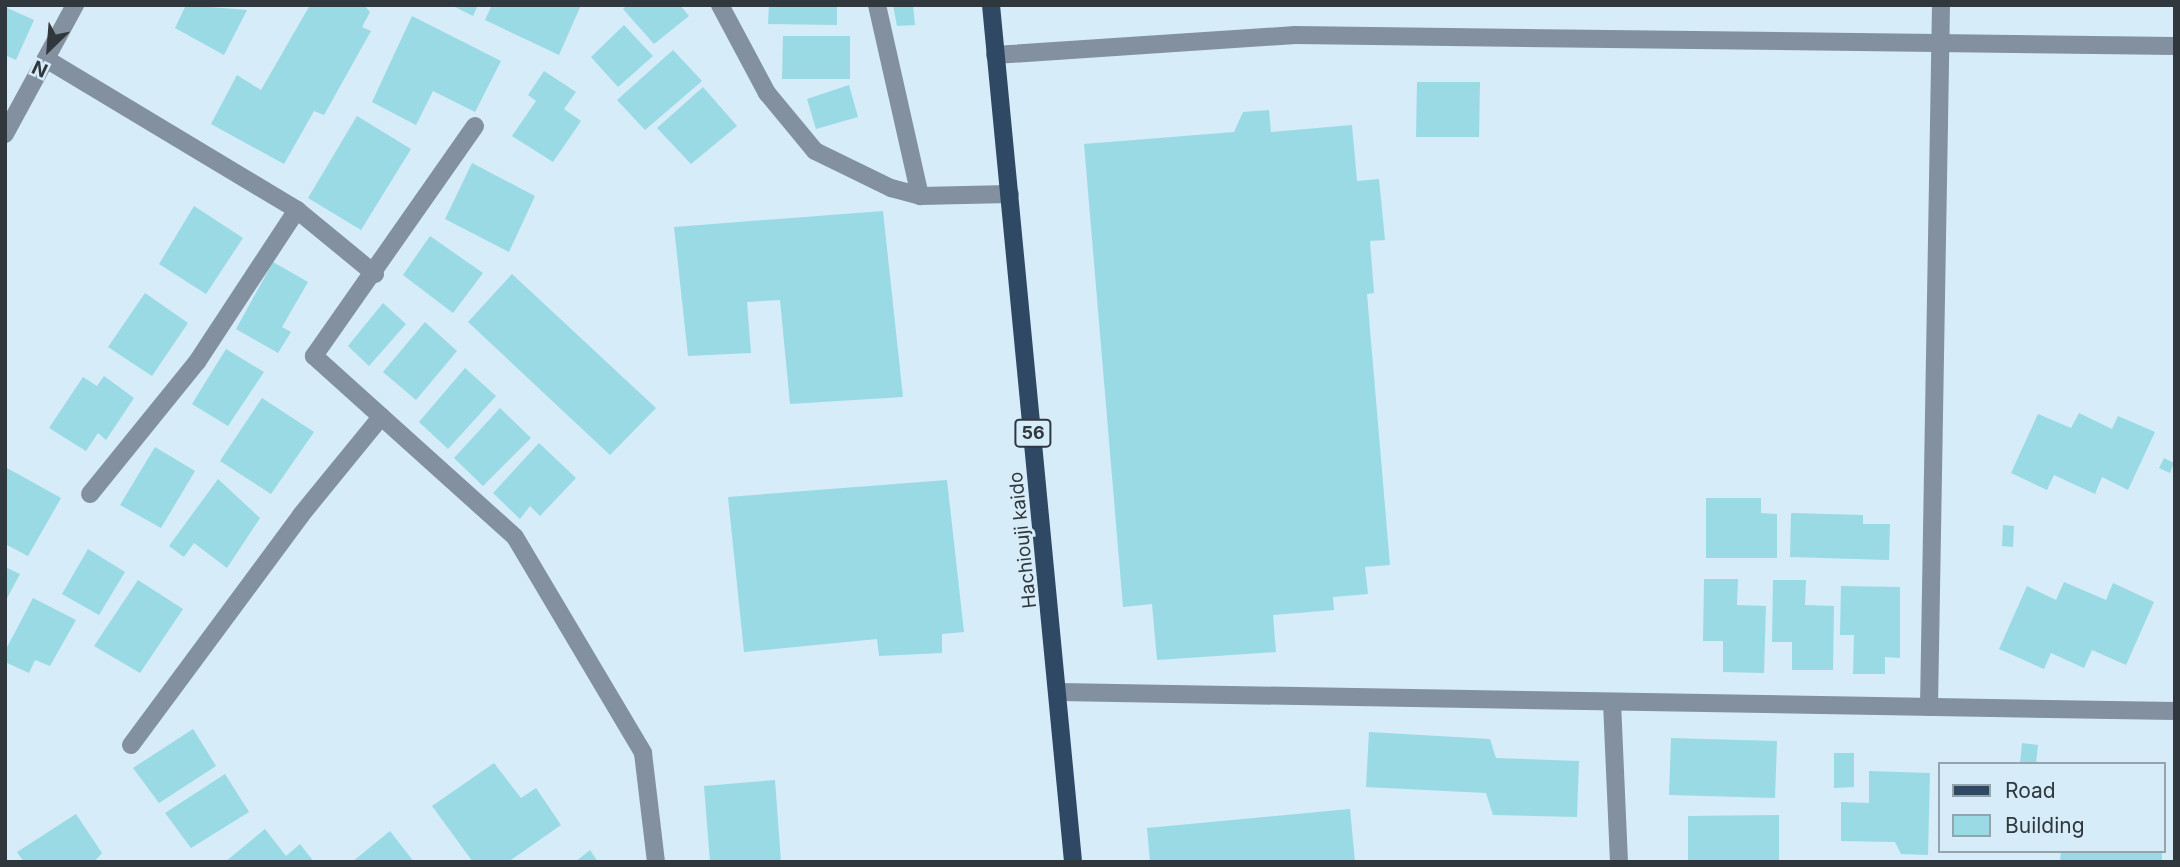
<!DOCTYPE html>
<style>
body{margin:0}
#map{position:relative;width:2180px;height:867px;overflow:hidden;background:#d6ecf8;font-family:Inter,sans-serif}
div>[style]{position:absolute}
.building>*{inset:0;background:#99dae4}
.minor>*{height:18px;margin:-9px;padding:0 9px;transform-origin:9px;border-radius:9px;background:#8290a0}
.major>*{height:18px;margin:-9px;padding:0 9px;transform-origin:9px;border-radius:9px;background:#2f4864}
span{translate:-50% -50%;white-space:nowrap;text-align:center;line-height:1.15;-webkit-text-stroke:6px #d6ecf8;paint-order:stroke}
.shield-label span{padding:2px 5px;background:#d6ecf8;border:2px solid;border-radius:5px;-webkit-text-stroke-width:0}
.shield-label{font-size:18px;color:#30383d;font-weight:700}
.street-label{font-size:19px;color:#30383d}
.frame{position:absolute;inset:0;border:7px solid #30383d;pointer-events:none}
.legend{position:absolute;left:1938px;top:762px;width:228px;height:91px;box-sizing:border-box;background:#d6ecf8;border:2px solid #94a4ad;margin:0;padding:9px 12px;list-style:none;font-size:21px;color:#30383d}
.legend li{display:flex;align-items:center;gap:14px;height:35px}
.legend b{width:35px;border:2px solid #94a4ad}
.north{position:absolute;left:14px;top:14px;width:70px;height:70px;-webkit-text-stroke:5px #d6ecf8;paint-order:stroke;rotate:205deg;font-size:19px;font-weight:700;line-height:28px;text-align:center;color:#30383d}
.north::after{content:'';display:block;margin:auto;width:24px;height:32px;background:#30383d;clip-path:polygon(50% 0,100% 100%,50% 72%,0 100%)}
</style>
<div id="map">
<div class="building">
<i style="clip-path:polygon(186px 5px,247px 10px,224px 55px,175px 28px)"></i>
<i style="clip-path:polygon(310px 5px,364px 5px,370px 12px,362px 27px,371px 31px,324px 115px,314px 111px,284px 164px,211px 124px,237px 75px,261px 90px)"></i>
<i style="clip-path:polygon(451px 5px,478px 5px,473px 16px)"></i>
<i style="clip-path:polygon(492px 5px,581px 5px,559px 55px,485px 20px)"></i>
<i style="clip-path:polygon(627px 5px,680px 5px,689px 16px,654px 44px,623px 9px)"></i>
<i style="clip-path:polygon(769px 5px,837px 5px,837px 25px,768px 24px)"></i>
<i style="clip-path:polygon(893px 5px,913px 5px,915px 25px,897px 26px)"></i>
<i style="clip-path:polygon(5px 7px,34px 20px,16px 60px,5px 55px)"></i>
<i style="clip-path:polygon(412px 16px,501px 61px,475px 112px,433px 91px,416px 125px,372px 102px)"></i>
<i style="clip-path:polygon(624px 25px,653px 56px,618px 87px,591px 57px)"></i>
<i style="clip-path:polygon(783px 36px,850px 36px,850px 79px,782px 79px)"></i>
<i style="clip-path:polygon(673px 50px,702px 81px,645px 130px,617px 100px)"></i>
<i style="clip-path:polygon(544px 71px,576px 92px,564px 109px,581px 121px,553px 162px,512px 136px,536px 101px,528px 95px)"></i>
<i style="clip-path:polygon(1417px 82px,1480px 82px,1479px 137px,1416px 137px)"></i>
<i style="clip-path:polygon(849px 85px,858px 117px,816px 129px,807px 99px)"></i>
<i style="clip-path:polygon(703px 87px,737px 126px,691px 164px,657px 128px)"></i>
<i style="clip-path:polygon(1269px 110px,1271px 132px,1352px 125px,1357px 181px,1379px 179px,1385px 240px,1370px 241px,1374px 293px,1367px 294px,1390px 565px,1365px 567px,1368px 594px,1333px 597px,1334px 610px,1273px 615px,1276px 652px,1157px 660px,1152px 604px,1123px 607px,1084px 144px,1234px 132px,1243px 112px)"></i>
<i style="clip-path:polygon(357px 116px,411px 149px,361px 230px,308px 198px)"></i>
<i style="clip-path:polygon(472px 163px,535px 196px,509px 252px,445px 219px)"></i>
<i style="clip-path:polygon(194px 206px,243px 238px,206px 294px,159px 264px)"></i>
<i style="clip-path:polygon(883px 211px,903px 397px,790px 404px,780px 300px,747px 302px,751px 353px,688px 356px,674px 227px)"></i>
<i style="clip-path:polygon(430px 236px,483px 273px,453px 313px,403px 275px)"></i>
<i style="clip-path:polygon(273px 262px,308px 282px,282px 327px,291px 332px,278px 353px,236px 329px)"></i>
<i style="clip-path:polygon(512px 274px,656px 408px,610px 455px,468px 322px)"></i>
<i style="clip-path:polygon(145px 293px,188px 323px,152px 376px,108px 347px)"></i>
<i style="clip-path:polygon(383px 303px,406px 324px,369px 366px,348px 346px)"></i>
<i style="clip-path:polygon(425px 322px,457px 351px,416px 400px,383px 372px)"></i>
<i style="clip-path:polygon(226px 349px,264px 372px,228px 426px,192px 404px)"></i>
<i style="clip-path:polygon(465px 368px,496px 396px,448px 449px,419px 422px)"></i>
<i style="clip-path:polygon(104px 376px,134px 398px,106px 440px,98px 433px,86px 451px,49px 428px,83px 377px,97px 386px)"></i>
<i style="clip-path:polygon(262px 398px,314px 432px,271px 494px,220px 461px)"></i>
<i style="clip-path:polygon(500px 408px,531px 438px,483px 486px,454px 458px)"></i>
<i style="clip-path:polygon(2079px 413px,2112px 429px,2118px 416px,2155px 432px,2128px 490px,2102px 477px,2095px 494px,2054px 475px,2047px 490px,2011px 473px,2038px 414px,2071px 428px)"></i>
<i style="clip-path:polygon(539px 443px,576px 478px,540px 516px,530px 506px,520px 519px,493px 493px)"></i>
<i style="clip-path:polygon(155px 447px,195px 471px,161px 528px,120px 505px)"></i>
<i style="clip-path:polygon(2164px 458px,2174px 463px,2170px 473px,2159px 468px)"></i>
<i style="clip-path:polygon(7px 468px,61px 498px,28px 556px,5px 544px)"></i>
<i style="clip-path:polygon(218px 479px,260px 518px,227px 568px,194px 543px,184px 557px,169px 546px)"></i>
<i style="clip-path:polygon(947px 480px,964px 632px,942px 634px,942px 653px,879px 656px,877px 639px,744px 652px,728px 497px)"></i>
<i style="clip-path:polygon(1706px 498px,1761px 498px,1761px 513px,1777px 514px,1777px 558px,1706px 558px)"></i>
<i style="clip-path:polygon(1791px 513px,1863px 515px,1863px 524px,1890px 524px,1889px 560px,1790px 557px)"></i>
<i style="clip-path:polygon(2003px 525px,2014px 526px,2013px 547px,2002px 546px)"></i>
<i style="clip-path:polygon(88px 549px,125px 572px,99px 615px,62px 594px)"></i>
<i style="clip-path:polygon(5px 567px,20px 574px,5px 602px)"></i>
<i style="clip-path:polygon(1704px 579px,1738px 579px,1737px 605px,1766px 606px,1764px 673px,1723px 672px,1723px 641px,1703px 641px)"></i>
<i style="clip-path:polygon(138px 580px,183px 609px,140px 673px,94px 646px)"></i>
<i style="clip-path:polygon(1773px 580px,1806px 580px,1805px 605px,1834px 606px,1833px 670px,1792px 670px,1792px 642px,1772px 642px)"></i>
<i style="clip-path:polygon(2064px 582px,2106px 600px,2113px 583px,2154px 602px,2126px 665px,2092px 650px,2084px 668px,2051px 653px,2044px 669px,1999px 649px,2027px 586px,2056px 600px)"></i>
<i style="clip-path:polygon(1841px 586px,1900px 587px,1900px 658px,1885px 657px,1885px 674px,1853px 674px,1854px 635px,1840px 635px)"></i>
<i style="clip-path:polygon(33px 598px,76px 620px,50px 666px,35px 660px,29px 673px,5px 662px,5px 651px)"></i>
<i style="clip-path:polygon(193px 729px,216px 766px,159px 803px,133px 768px)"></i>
<i style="clip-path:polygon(1369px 732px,1490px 739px,1496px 758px,1579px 761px,1577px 817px,1493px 815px,1486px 793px,1366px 787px)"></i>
<i style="clip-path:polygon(1671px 738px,1777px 741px,1775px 798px,1669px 795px)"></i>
<i style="clip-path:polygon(2022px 743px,2038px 745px,2036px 764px,2020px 764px)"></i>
<i style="clip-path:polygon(1834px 753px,1854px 753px,1854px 787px,1834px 788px)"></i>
<i style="clip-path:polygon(494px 763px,521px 798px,536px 788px,561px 825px,508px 862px,473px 862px,432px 806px)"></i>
<i style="clip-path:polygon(1869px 771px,1930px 773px,1928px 855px,1901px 854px,1895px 842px,1841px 841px,1841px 802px,1869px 803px)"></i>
<i style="clip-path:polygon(225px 774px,249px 812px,191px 848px,165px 813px)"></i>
<i style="clip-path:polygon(775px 780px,781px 862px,710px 862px,704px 786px)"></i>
<i style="clip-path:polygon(1350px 809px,1355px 862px,1150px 862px,1147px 828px)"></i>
<i style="clip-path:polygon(76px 814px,102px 853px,94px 862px,24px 862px,17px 852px)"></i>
<i style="clip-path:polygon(1779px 815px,1779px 862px,1688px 862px,1688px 816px)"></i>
<i style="clip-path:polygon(265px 829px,286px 856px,300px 844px,314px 862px,225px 862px)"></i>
<i style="clip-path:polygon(390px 831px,414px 862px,352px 862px)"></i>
<i style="clip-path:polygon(590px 850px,598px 862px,575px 862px)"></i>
<i style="clip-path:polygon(2061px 851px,2162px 851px,2162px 862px,2060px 862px)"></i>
</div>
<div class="minor">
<i style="left:720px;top:5px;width:100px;rotate:61.9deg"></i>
<i style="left:767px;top:93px;width:75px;rotate:50.4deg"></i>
<i style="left:815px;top:151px;width:85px;rotate:26deg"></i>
<i style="left:891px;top:188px;width:30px;rotate:15deg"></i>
<i style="left:920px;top:196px;width:90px;rotate:-1.3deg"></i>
<i style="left:877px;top:5px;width:196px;rotate:77.3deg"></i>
<i style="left:995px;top:55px;width:301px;rotate:-3.8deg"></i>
<i style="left:1295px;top:35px;width:880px;rotate:0.72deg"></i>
<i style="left:46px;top:59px;width:293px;rotate:31deg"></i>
<i style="left:297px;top:210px;width:101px;rotate:39.4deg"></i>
<i style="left:475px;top:126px;width:281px;rotate:125deg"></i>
<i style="left:314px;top:356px;width:270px;rotate:42deg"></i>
<i style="left:515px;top:537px;width:251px;rotate:59.3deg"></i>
<i style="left:643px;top:753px;width:110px;rotate:83.2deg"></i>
<i style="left:5px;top:134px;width:147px;rotate:-61.5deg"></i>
<i style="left:90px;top:494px;width:170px;rotate:-51deg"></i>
<i style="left:197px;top:362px;width:182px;rotate:-56.7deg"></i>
<i style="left:1059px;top:692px;width:1116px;rotate:0.98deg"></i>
<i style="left:1612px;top:702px;width:160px;rotate:87.5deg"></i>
<i style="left:1929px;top:707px;width:702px;rotate:-89.02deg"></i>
<i style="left:131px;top:745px;width:286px;rotate:-53.5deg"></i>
<i style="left:301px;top:515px;width:127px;rotate:-50.8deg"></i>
</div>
<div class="major">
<i style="left:991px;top:5px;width:861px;rotate:84.53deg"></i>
</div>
<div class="shield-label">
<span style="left:1033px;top:433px">56</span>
</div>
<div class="street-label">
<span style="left:1023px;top:540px;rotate:-96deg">Hachiouji kaido</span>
</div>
<div class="frame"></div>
<ul class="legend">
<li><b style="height:9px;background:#2f4864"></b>Road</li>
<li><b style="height:19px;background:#99dae4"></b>Building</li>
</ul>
<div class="north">N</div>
</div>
